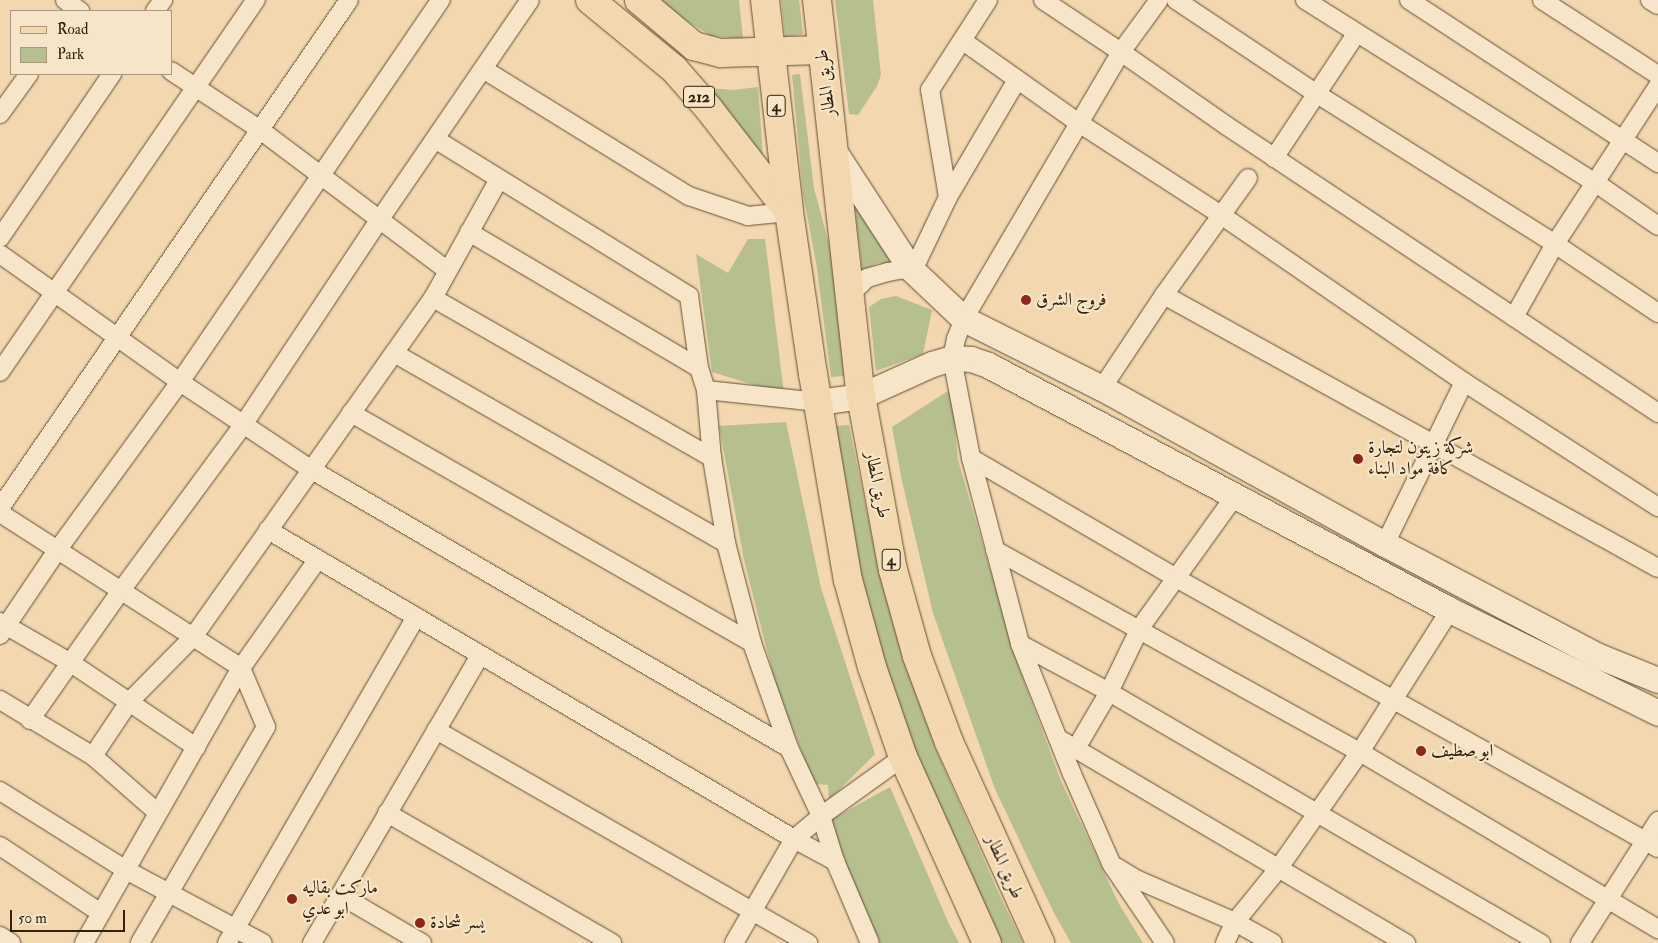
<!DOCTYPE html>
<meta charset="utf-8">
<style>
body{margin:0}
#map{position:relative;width:1658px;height:943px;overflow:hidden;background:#f3d7ae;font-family:"IM FELL Double Pica",Amiri,serif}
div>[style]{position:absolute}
.green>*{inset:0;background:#b6bf8e}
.roads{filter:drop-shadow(0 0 1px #634f34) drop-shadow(0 0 1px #634f34)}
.minor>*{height:18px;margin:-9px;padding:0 9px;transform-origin:9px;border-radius:9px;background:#f7e5ca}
.secondary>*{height:25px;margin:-12.5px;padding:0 12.5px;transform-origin:12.5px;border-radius:12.5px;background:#f7e5ca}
.primary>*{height:28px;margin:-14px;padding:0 14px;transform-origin:14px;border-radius:14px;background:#f3d7ae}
.trunk>*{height:28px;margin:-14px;padding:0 14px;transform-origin:14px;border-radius:14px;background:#f3d7ae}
.dots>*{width:14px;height:14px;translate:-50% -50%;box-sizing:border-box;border:2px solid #f7e5ca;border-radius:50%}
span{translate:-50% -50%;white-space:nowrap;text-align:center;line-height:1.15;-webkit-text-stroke:4.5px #f7e5ca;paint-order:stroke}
.shield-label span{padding:1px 4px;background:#f7e5ca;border:1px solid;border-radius:4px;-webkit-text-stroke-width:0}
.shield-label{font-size:16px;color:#33220b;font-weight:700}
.street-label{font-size:18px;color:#33220b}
.poi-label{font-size:18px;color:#33220b}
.left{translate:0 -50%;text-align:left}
.legend{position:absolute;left:10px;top:10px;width:162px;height:65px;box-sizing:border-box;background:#f7e5ca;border:1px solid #a9977e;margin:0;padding:6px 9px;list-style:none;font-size:15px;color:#33220b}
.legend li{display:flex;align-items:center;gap:10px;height:25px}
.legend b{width:25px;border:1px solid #a9977e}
.scale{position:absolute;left:10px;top:910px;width:115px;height:22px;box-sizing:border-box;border:2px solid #33220b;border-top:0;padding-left:6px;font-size:15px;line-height:18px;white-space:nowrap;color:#33220b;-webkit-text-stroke:4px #f7e5ca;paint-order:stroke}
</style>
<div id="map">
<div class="green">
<i style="clip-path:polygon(661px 0,739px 0,743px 39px,711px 36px,684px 19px)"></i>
<i style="clip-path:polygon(781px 0,799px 0,803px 34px,785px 37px)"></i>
<i style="clip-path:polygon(835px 0,873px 0,881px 75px,877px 86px,858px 115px,849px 114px)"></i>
<i style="clip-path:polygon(800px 74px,814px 188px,833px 259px,845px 376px,831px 377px,816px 262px,803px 194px,792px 75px)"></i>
<i style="clip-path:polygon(758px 87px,763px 156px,710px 88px,733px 90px)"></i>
<i style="clip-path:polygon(858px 207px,900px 264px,878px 263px,862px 270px,855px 208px)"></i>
<i style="clip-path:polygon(748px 239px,765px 239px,784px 394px,712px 372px,696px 254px,728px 273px)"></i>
<i style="clip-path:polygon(896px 296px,932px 310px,923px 354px,876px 371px,869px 307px,881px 299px)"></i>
<i style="clip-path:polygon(951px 389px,958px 460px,1018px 665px,1061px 781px,1119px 904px,1143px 943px,1071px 943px,1054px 913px,995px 789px,933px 613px,902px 481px,892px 427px)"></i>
<i style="clip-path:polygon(786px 422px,821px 588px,875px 754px,829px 800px,828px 785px,814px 784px,776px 686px,744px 560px,719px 426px)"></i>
<i style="clip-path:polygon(849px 425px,879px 572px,903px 659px,935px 747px,1000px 896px,1023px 943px,1000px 943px,916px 753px,884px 664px,860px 576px,834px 426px)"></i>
<i style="clip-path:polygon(890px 787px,949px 924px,959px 943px,878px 943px,865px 918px,830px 820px)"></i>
</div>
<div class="roads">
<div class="minor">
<i style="left:65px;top:0;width:19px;rotate:36deg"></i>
<i style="left:1043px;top:0;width:94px;rotate:33.7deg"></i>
<i style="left:1121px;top:52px;width:129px;rotate:34.9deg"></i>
<i style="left:1227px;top:126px;width:518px;rotate:33.66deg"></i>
<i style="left:1159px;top:0;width:64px;rotate:126.2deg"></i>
<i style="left:1121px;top:52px;width:310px;rotate:120.5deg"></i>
<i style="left:964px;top:319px;width:22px;rotate:112deg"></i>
<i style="left:956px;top:339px;width:19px;rotate:102deg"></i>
<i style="left:952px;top:358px;width:102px;rotate:79.2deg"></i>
<i style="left:971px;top:458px;width:192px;rotate:75.2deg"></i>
<i style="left:1020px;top:644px;width:140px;rotate:68.2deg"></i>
<i style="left:1072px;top:774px;width:99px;rotate:66.3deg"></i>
<i style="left:1112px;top:865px;width:94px;rotate:55.8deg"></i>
<i style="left:1176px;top:0;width:169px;rotate:33.7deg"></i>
<i style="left:1317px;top:94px;width:281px;rotate:32.2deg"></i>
<i style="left:1555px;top:244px;width:124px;rotate:33.8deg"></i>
<i style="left:1305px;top:0;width:344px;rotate:32.2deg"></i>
<i style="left:1596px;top:183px;width:75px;rotate:34.7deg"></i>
<i style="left:1409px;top:0;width:298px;rotate:33.2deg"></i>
<i style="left:1542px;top:0;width:138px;rotate:32.9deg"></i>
<i style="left:1650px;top:0;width:9px;rotate:32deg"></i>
<i style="left:155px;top:11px;width:14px;rotate:-54deg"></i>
<i style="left:963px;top:41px;width:142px;rotate:35.3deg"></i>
<i style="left:1079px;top:123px;width:169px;rotate:32.9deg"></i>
<i style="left:1221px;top:215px;width:295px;rotate:34.5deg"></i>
<i style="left:1464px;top:382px;width:231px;rotate:32.8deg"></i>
<i style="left:483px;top:69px;width:242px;rotate:31.7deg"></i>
<i style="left:689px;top:196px;width:62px;rotate:18.7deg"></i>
<i style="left:748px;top:216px;width:41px;rotate:-5.6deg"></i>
<i style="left:171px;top:71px;width:105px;rotate:33.4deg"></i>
<i style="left:259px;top:129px;width:235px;rotate:36.9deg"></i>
<i style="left:0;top:114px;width:49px;rotate:-54.1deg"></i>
<i style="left:435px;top:139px;width:299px;rotate:31.7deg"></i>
<i style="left:689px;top:296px;width:73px;rotate:82.1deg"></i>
<i style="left:699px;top:368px;width:23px;rotate:72deg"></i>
<i style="left:706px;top:390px;width:68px;rotate:85deg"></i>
<i style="left:712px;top:458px;width:86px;rotate:80.6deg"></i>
<i style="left:726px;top:543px;width:103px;rotate:75.4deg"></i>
<i style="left:752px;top:643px;width:111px;rotate:70.6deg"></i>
<i style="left:789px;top:748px;width:75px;rotate:64.8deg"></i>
<i style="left:821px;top:816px;width:47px;rotate:72.7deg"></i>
<i style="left:835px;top:861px;width:89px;rotate:66.9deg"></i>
<i style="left:1274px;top:158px;width:149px;rotate:-56.5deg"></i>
<i style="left:948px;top:197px;width:109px;rotate:-99.5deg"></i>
<i style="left:930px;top:90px;width:107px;rotate:-57.2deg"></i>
<i style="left:469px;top:232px;width:267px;rotate:30.6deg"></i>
<i style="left:0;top:238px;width:199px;rotate:-55.7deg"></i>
<i style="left:0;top:254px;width:221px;rotate:35.4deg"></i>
<i style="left:180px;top:382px;width:159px;rotate:33.7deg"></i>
<i style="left:312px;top:470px;width:552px;rotate:30.23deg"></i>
<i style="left:850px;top:295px;width:24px;rotate:-45deg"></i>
<i style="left:867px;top:278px;width:22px;rotate:-16deg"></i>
<i style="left:888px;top:272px;width:22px;rotate:-10deg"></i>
<i style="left:910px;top:268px;width:11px;rotate:-45deg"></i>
<i style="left:918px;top:260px;width:70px;rotate:-64.5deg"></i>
<i style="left:948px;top:197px;width:136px;rotate:-59.5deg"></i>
<i style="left:1164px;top:295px;width:564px;rotate:28.93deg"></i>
<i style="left:433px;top:298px;width:322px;rotate:29.8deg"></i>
<i style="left:1514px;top:317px;width:84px;rotate:-60.7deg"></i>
<i style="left:1555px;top:244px;width:189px;rotate:-56.9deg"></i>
<i style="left:394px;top:353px;width:383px;rotate:29.8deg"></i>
<i style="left:0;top:372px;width:452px;rotate:-55.5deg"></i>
<i style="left:1102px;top:388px;width:112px;rotate:-56.3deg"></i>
<i style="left:1164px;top:295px;width:144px;rotate:-54.3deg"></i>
<i style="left:706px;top:390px;width:113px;rotate:6.1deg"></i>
<i style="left:351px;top:413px;width:462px;rotate:29.8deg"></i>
<i style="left:971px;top:458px;width:238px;rotate:30.3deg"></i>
<i style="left:1176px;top:578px;width:552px;rotate:29.26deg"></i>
<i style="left:0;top:508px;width:616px;rotate:-55.51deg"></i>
<i style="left:0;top:513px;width:287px;rotate:32.7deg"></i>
<i style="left:241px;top:668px;width:64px;rotate:67deg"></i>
<i style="left:266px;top:727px;width:250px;rotate:120.3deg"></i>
<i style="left:268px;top:530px;width:610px;rotate:30.43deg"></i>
<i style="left:794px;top:839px;width:47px;rotate:28.2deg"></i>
<i style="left:1385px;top:544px;width:180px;rotate:-64deg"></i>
<i style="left:995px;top:550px;width:417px;rotate:29deg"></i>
<i style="left:1360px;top:752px;width:347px;rotate:30.7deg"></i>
<i style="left:0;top:622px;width:82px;rotate:30deg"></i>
<i style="left:71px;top:663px;width:151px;rotate:33.9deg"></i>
<i style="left:0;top:635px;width:100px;rotate:-56deg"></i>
<i style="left:56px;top:552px;width:210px;rotate:-53.9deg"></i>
<i style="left:180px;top:382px;width:463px;rotate:-55.7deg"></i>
<i style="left:1020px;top:644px;width:101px;rotate:28.3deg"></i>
<i style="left:1109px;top:692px;width:500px;rotate:30.2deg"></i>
<i style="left:0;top:700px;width:109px;rotate:31.1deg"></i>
<i style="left:93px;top:756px;width:86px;rotate:41.2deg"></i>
<i style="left:30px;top:720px;width:156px;rotate:-54.9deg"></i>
<i style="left:120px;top:592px;width:207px;rotate:-53.6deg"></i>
<i style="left:243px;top:425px;width:247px;rotate:-56.4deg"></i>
<i style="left:380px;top:219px;width:265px;rotate:-55.6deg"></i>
<i style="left:436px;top:730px;width:429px;rotate:29.8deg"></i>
<i style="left:1059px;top:739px;width:403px;rotate:30.5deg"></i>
<i style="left:1075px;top:750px;width:67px;rotate:-59.6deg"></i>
<i style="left:1109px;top:692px;width:71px;rotate:-64.2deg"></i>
<i style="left:1140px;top:628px;width:161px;rotate:-54.3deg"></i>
<i style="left:93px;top:756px;width:65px;rotate:-56.3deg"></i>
<i style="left:129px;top:702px;width:91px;rotate:-45.4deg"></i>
<i style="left:193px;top:637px;width:415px;rotate:-54.7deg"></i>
<i style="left:433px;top:298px;width:136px;rotate:-61deg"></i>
<i style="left:0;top:791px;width:149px;rotate:32.1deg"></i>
<i style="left:126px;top:870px;width:155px;rotate:28.1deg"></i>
<i style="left:387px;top:813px;width:260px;rotate:30deg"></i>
<i style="left:0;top:846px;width:121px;rotate:33.6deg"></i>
<i style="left:1116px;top:867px;width:26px;rotate:31deg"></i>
<i style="left:1138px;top:880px;width:106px;rotate:23.4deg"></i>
<i style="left:1235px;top:922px;width:43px;rotate:28.9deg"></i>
<i style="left:340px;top:895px;width:95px;rotate:30.3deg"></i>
<i style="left:0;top:936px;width:13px;rotate:32deg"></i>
<i style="left:84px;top:943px;width:317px;rotate:-60.3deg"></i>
<i style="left:241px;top:668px;width:133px;rotate:-54.8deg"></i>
<i style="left:227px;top:943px;width:377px;rotate:-59.9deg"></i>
<i style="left:312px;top:943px;width:333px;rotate:-59.7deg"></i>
<i style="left:734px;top:943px;width:120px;rotate:-60deg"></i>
<i style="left:794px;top:839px;width:35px;rotate:-40deg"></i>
<i style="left:821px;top:816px;width:101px;rotate:-35.7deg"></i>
<i style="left:1225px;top:943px;width:23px;rotate:-65deg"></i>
<i style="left:1235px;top:922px;width:68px;rotate:-50.9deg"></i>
<i style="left:1278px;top:869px;width:143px;rotate:-55deg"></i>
<i style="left:1360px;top:752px;width:168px;rotate:-57.6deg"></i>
<i style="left:1580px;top:943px;width:145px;rotate:-57.4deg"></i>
</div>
<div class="secondary">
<i style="left:834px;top:151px;width:140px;rotate:57deg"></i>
<i style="left:910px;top:268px;width:74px;rotate:43.4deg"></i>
<i style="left:964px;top:319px;width:154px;rotate:26.6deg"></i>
<i style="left:1102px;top:388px;width:323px;rotate:28.9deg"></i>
<i style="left:1385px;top:544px;width:238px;rotate:27.7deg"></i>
<i style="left:1596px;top:655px;width:67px;rotate:22deg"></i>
<i style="left:818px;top:402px;width:43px;rotate:-7.9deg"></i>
<i style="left:861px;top:396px;width:78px;rotate:-24.3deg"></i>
<i style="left:932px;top:364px;width:21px;rotate:-17deg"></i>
<i style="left:952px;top:358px;width:19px;rotate:3deg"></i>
<i style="left:971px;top:359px;width:18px;rotate:19deg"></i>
<i style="left:988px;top:365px;width:523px;rotate:27.94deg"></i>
<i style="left:1450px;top:610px;width:232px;rotate:26.3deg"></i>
</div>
<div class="primary">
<i style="left:590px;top:0;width:109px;rotate:39.4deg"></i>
<i style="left:674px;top:69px;width:53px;rotate:48.8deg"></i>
<i style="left:709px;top:109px;width:130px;rotate:52.2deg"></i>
<i style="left:639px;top:0;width:72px;rotate:39.9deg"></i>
<i style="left:694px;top:46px;width:28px;rotate:15deg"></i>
<i style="left:721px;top:53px;width:101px;rotate:-1.7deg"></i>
</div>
<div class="trunk">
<i style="left:765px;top:0;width:213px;rotate:83.5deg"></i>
<i style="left:789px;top:212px;width:164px;rotate:81.6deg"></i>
<i style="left:813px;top:374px;width:209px;rotate:80.4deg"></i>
<i style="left:848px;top:580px;width:90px;rotate:74.6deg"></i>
<i style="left:872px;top:667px;width:95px;rotate:71deg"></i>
<i style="left:903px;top:757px;width:204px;rotate:65.7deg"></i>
<i style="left:817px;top:0;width:398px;rotate:83.7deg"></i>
<i style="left:861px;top:396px;width:177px;rotate:79.6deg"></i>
<i style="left:893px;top:570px;width:89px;rotate:74.4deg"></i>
<i style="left:917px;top:656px;width:92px;rotate:69.6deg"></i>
<i style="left:949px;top:742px;width:221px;rotate:65.6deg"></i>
</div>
</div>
<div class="dots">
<i style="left:1026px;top:300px;background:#8f2418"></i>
<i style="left:1358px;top:459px;background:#8f2418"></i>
<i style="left:1421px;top:751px;background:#8f2418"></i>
<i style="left:292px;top:899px;background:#8f2418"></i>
<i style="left:420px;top:923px;background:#8f2418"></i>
</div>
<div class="shield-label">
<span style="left:699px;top:97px">212</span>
<span style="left:776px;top:106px">4</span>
<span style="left:891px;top:560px">4</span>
</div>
<div class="street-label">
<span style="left:826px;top:83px;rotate:-97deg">طريق المطار</span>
<span style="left:877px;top:485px;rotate:79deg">طريق المطار</span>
<span style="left:1004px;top:867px;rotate:66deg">طريق المطار</span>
</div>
<div class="poi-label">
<span class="left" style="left:1036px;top:300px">فروج الشرق</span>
<span class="left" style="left:1368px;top:459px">شركة زيتون لتجارة<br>كافة مواد البناء</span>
<span class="left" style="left:1431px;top:751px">ابو صطيف</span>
<span class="left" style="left:302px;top:899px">ماركت بقاليه<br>ابو عدي</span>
<span class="left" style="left:430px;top:923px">يسر شحادة</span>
</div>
<ul class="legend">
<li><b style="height:6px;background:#f3d7ae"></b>Road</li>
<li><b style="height:14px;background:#b6bf8e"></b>Park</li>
</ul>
<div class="scale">50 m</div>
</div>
